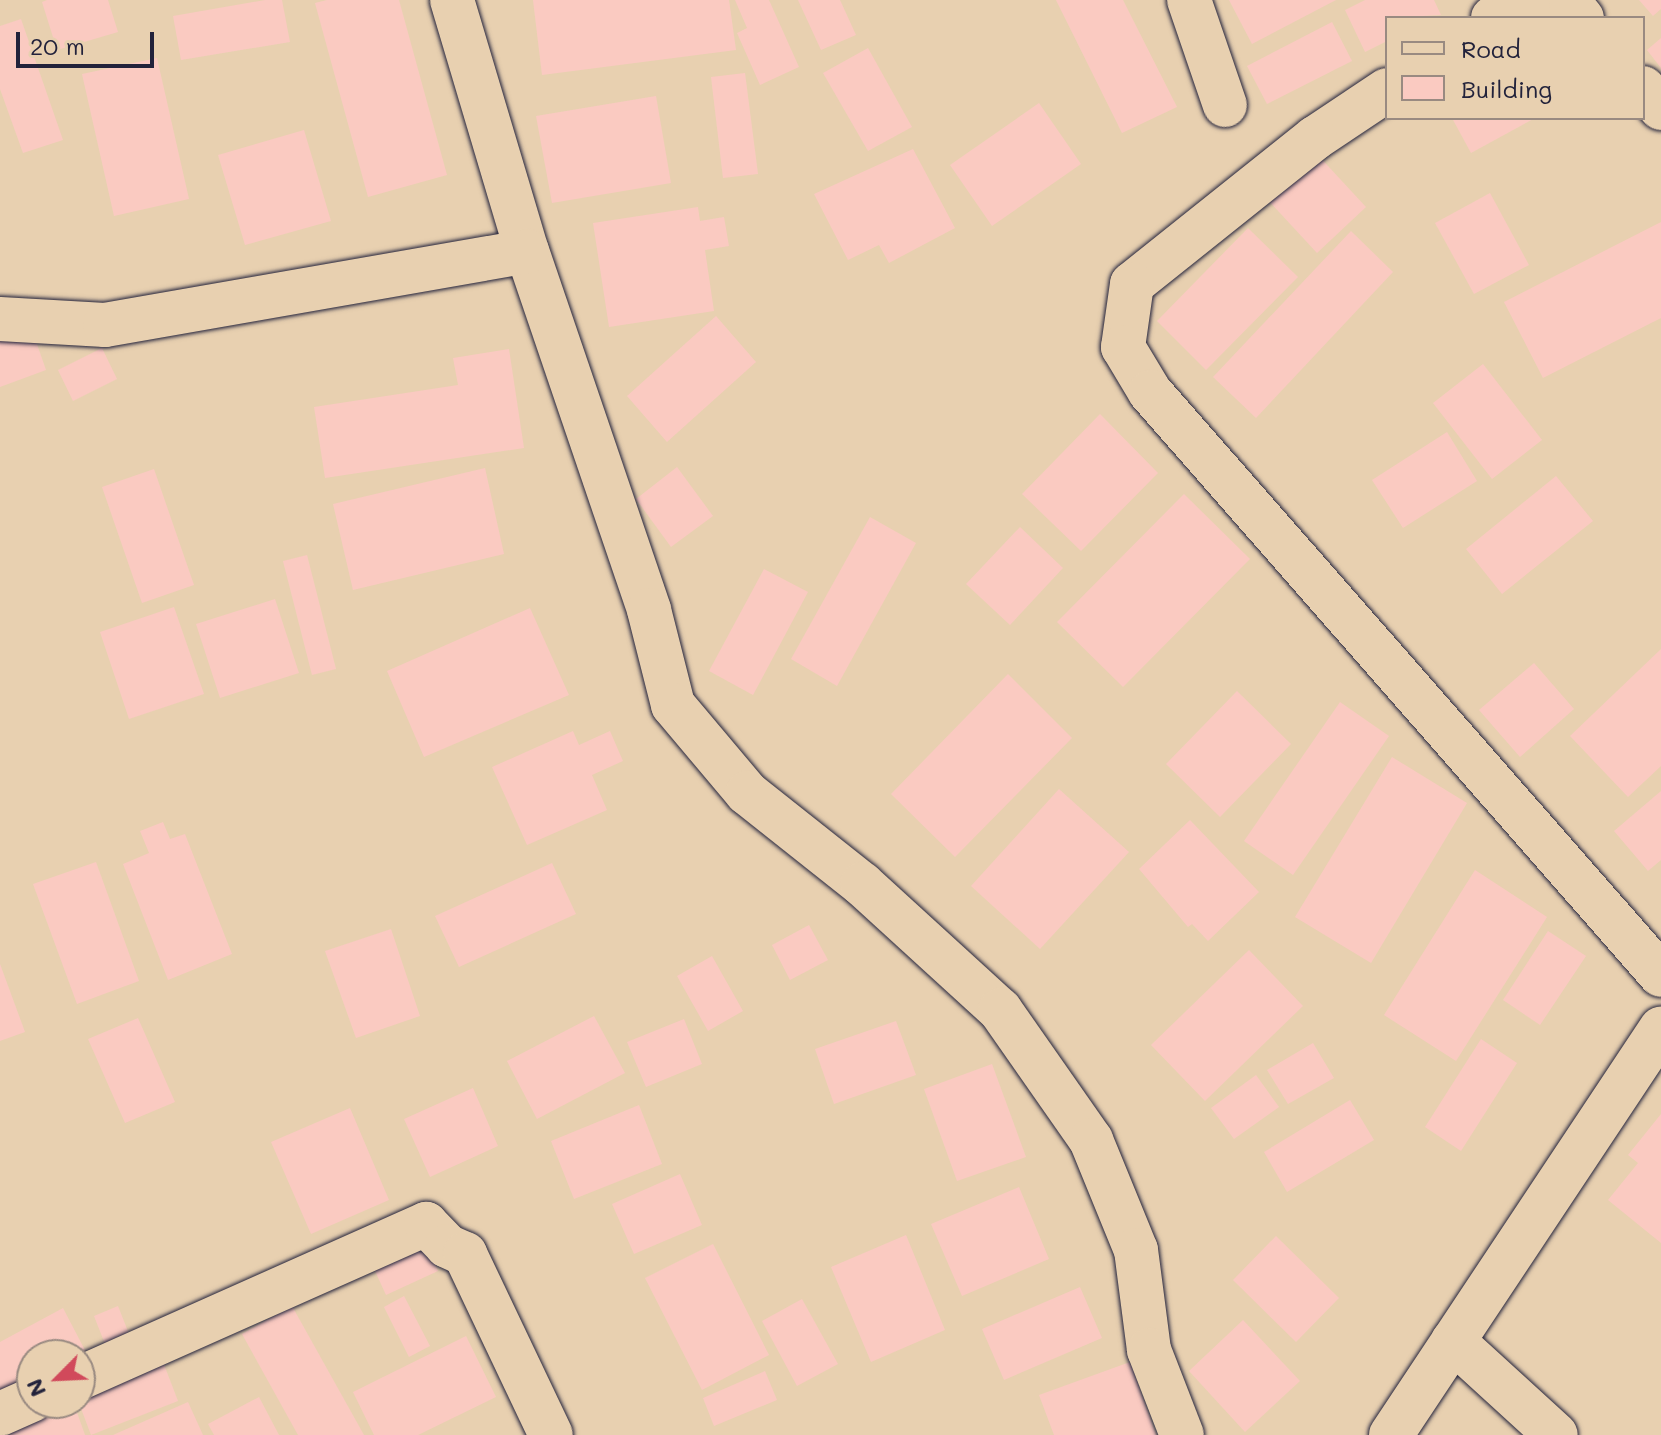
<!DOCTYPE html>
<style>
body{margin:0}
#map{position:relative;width:1661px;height:1435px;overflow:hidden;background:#e8d0b0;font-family:Mali,sans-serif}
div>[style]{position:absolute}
.building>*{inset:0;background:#facac1}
.roads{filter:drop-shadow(0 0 2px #22223b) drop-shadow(0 0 2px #22223b)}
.minor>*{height:44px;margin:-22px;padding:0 22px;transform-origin:22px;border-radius:22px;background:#e8d0b0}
span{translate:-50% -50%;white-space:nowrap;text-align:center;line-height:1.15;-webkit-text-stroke:6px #e8d0b0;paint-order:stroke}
.legend{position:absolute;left:1385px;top:16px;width:260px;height:104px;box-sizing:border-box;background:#e8d0b0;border:2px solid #998a81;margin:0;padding:10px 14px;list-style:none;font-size:24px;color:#22223b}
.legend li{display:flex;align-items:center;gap:16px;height:40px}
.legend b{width:40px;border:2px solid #998a81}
.north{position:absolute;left:16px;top:1339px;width:80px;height:80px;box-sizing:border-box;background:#e8d0b0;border:2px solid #998a81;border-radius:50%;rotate:246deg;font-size:22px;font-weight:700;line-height:32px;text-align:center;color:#22223b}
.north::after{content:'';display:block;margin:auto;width:28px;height:36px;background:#d1495b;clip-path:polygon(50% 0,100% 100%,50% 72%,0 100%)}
.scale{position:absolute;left:16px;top:32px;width:138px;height:36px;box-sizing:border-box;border:4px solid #22223b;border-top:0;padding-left:10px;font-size:24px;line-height:28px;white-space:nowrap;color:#22223b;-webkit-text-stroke:6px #e8d0b0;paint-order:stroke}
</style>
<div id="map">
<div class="building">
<i style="clip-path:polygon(47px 0,108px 0,118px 32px,57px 50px,42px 2px)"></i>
<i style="clip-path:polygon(265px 0,282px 0,290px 42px,181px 60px,173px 16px)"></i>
<i style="clip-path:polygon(327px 0,399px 0,447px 175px,368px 197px,315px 3px)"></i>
<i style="clip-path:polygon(533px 0,729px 0,736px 50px,542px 75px)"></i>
<i style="clip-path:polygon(735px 0,769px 0,799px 67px,760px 85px,737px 33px,747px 28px)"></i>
<i style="clip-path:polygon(798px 0,840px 0,856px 35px,821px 50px)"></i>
<i style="clip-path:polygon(1056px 0,1123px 0,1177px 107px,1122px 133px)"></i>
<i style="clip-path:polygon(1229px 0,1336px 0,1252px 44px)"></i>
<i style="clip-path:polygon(1365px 0,1434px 0,1441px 15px,1387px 18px,1387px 41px,1365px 52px,1345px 10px)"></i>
<i style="clip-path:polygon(1639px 0,1661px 0,1661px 9px,1653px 16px)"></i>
<i style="clip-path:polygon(21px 19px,63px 140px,23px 153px,0 89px,0 26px)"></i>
<i style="clip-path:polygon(1332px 22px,1352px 61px,1267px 104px,1247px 66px)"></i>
<i style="clip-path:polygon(1661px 38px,1661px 68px,1647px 50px)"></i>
<i style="clip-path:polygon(868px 48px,912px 127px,868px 151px,823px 73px)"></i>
<i style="clip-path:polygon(157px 58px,189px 199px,114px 216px,82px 74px)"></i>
<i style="clip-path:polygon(745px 73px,758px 174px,723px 178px,711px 77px)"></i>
<i style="clip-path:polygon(656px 96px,671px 183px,552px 203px,536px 116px)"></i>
<i style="clip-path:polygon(1039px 103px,1081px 164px,992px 226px,950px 165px)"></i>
<i style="clip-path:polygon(1452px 118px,1535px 118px,1471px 153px)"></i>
<i style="clip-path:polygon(304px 130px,331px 221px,245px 245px,218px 155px)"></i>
<i style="clip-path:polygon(913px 149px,955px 228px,889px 263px,879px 245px,848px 260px,814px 194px)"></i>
<i style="clip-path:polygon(1315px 152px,1366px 207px,1317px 253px,1266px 198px)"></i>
<i style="clip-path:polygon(1490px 193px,1529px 265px,1474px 294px,1435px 223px)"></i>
<i style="clip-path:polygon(698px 207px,700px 221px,724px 217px,729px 246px,705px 250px,714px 311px,609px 327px,593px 223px)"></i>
<i style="clip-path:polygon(1661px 222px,1661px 318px,1543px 378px,1504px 302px)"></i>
<i style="clip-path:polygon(1248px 228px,1298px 277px,1206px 370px,1157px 321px)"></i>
<i style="clip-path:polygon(1351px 231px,1393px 272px,1256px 418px,1213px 377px)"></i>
<i style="clip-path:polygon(716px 316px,756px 362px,667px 442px,627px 396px)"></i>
<i style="clip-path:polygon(31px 327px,46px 370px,0 387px,0 338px)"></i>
<i style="clip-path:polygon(102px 348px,117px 379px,73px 401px,58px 370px)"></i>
<i style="clip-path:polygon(509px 349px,524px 448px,325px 478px,314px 407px,458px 385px,453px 358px)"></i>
<i style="clip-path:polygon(1483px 364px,1542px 440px,1492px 479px,1433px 403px)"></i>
<i style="clip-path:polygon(1100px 414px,1158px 473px,1081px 551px,1022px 494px)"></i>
<i style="clip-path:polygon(1447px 432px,1477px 481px,1403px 528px,1372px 480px)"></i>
<i style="clip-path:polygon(677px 467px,713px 516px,671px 547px,636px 499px)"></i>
<i style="clip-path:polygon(485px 468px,504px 554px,353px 590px,333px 504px)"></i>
<i style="clip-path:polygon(154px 469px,194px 585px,142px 603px,102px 487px)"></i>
<i style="clip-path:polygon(1556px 476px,1593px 521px,1502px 594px,1466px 549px)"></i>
<i style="clip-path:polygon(1184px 494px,1250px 559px,1123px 687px,1057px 622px)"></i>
<i style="clip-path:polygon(870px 517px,916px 543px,837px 686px,791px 659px)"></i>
<i style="clip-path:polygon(1020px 527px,1063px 568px,1010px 625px,966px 584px)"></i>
<i style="clip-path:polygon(307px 555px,336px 669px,312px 675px,283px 561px)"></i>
<i style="clip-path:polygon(764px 569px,808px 592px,753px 695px,709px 671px)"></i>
<i style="clip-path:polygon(275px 599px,299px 673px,220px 698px,196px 624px)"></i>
<i style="clip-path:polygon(174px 607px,204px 694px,129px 719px,100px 632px)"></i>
<i style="clip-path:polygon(530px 608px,569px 695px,424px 757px,387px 671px)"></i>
<i style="clip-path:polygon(1661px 649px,1661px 766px,1628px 797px,1570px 736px)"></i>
<i style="clip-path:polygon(1534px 663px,1574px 709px,1520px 757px,1479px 710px)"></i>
<i style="clip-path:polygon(1008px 674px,1072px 738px,955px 857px,891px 794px)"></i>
<i style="clip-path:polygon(1237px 691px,1291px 744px,1220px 817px,1166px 764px)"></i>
<i style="clip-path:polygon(1340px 702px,1389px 736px,1293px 875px,1244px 841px)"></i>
<i style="clip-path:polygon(573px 731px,579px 745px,610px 731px,623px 761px,592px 775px,607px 810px,527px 845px,492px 767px)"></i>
<i style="clip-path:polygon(1392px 757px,1467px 803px,1371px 963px,1295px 917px)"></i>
<i style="clip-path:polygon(1059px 789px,1129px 852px,1040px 949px,971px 886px)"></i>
<i style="clip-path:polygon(1661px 791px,1661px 860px,1648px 871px,1614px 831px)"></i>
<i style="clip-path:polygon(1190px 820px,1259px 892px,1208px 941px,1192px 924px,1188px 927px,1139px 869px)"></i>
<i style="clip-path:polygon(163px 822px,170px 839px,185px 834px,232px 954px,168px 980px,123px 864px,149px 853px,140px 831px)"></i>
<i style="clip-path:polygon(96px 862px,139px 981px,77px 1004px,33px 884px)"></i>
<i style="clip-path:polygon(552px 863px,576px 914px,459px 967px,435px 916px)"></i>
<i style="clip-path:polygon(1475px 870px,1547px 917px,1456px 1061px,1384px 1015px)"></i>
<i style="clip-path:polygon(809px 925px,828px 960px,790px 980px,772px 945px)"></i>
<i style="clip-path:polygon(391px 929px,420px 1016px,356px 1038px,325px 951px)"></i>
<i style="clip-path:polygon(1548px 931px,1586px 956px,1540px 1025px,1503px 1000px)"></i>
<i style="clip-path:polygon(1249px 950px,1303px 1006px,1205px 1101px,1151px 1045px)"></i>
<i style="clip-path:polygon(712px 956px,743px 1011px,708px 1031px,677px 976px)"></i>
<i style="clip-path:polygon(0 964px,25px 1032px,0 1041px)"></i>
<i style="clip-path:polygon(594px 1016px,625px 1073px,537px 1119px,507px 1061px)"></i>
<i style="clip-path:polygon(138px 1018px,175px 1102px,125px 1123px,88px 1039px)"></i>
<i style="clip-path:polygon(684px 1019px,702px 1064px,646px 1087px,627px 1042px)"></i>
<i style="clip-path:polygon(896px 1021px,916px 1075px,834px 1104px,815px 1049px)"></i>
<i style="clip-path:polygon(1481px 1039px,1517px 1063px,1461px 1151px,1425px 1127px)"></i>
<i style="clip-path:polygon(1313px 1043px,1334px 1078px,1288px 1104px,1267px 1070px)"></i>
<i style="clip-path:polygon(992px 1064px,1026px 1157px,957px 1181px,924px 1089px)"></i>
<i style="clip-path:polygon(1256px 1075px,1279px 1107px,1234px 1139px,1211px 1108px)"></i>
<i style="clip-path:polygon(473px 1088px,498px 1146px,430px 1177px,404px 1119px)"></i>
<i style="clip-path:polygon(1350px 1100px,1374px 1140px,1287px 1192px,1264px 1152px)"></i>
<i style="clip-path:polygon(639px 1105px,662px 1164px,574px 1199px,551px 1141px)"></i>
<i style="clip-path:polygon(350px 1108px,389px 1200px,311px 1234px,271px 1142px)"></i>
<i style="clip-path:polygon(1661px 1114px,1661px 1243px,1608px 1200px,1638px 1163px,1628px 1155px)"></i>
<i style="clip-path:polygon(680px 1174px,702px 1225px,634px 1254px,612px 1204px)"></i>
<i style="clip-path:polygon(1019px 1187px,1049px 1259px,962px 1296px,931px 1224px)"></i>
<i style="clip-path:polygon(906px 1235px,945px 1330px,871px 1362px,831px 1267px)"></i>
<i style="clip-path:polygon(1276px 1236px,1339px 1298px,1296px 1342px,1233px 1280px)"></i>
<i style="clip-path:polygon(423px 1237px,438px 1271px,386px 1295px,370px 1260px)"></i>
<i style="clip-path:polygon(713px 1244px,769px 1355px,702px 1390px,645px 1278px)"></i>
<i style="clip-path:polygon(1080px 1287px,1102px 1338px,1004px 1380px,982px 1329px)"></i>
<i style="clip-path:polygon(404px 1296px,430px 1346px,409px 1357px,384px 1307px)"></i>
<i style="clip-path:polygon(802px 1299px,838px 1364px,797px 1386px,762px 1321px)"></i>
<i style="clip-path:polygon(118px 1306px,131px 1339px,107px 1349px,94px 1316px)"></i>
<i style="clip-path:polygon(292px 1306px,364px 1435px,298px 1435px,242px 1334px)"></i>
<i style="clip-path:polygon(63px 1308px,87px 1354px,32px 1355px,32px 1383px,0 1400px,0 1342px)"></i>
<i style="clip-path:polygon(1243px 1320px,1300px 1381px,1245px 1432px,1189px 1371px)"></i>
<i style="clip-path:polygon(466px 1336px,496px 1397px,418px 1435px,374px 1435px,353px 1392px)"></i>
<i style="clip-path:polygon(163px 1362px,178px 1401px,91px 1435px,79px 1403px,80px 1395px)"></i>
<i style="clip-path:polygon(1130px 1362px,1156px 1435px,1054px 1435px,1039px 1395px)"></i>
<i style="clip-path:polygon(765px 1371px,777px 1400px,714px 1426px,703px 1398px)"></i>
<i style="clip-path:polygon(259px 1397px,279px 1435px,214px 1435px,208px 1424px)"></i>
<i style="clip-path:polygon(188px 1402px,203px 1435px,113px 1435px)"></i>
<i style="clip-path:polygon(74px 1404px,85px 1435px,11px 1435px,9px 1428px)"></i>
</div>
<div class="roads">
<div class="minor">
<i style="left:452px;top:0;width:262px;rotate:73.4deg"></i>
<i style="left:527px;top:251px;width:379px;rotate:71.2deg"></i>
<i style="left:649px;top:610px;width:98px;rotate:75.8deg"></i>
<i style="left:673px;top:705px;width:115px;rotate:49.9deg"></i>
<i style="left:747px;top:793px;width:147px;rotate:38.4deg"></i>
<i style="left:862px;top:884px;width:187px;rotate:42.4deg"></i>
<i style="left:1000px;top:1010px;width:159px;rotate:55deg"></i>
<i style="left:1091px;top:1140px;width:119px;rotate:67.8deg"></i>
<i style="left:1136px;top:1250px;width:101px;rotate:82.6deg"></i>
<i style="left:1149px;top:1350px;width:91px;rotate:68.8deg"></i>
<i style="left:1189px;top:0;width:111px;rotate:71.1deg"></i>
<i style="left:1493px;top:18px;width:25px;rotate:-34deg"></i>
<i style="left:1514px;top:4px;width:57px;rotate:1deg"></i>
<i style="left:1571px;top:5px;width:17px;rotate:50deg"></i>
<i style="left:1643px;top:88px;width:27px;rotate:48deg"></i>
<i style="left:1387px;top:90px;width:87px;rotate:146.3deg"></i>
<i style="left:1315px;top:138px;width:234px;rotate:141.4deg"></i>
<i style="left:1132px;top:284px;width:64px;rotate:98.1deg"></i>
<i style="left:1123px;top:347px;width:52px;rotate:59deg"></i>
<i style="left:1150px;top:392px;width:775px;rotate:48.77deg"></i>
<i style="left:0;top:319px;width:105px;rotate:3.3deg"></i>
<i style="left:105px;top:325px;width:428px;rotate:-9.9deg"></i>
<i style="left:1453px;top:1341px;width:139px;rotate:42.4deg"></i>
<i style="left:80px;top:1378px;width:379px;rotate:-24deg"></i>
<i style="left:426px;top:1224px;width:30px;rotate:46deg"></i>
<i style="left:447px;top:1246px;width:20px;rotate:24deg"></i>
<i style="left:465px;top:1254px;width:200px;rotate:64.6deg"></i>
<i style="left:0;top:1414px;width:35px;rotate:-24deg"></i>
<i style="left:1391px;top:1435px;width:488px;rotate:-56.4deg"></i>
</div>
</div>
<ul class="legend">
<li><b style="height:10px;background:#e8d0b0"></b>Road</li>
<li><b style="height:22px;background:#facac1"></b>Building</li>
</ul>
<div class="north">N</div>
<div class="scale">20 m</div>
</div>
